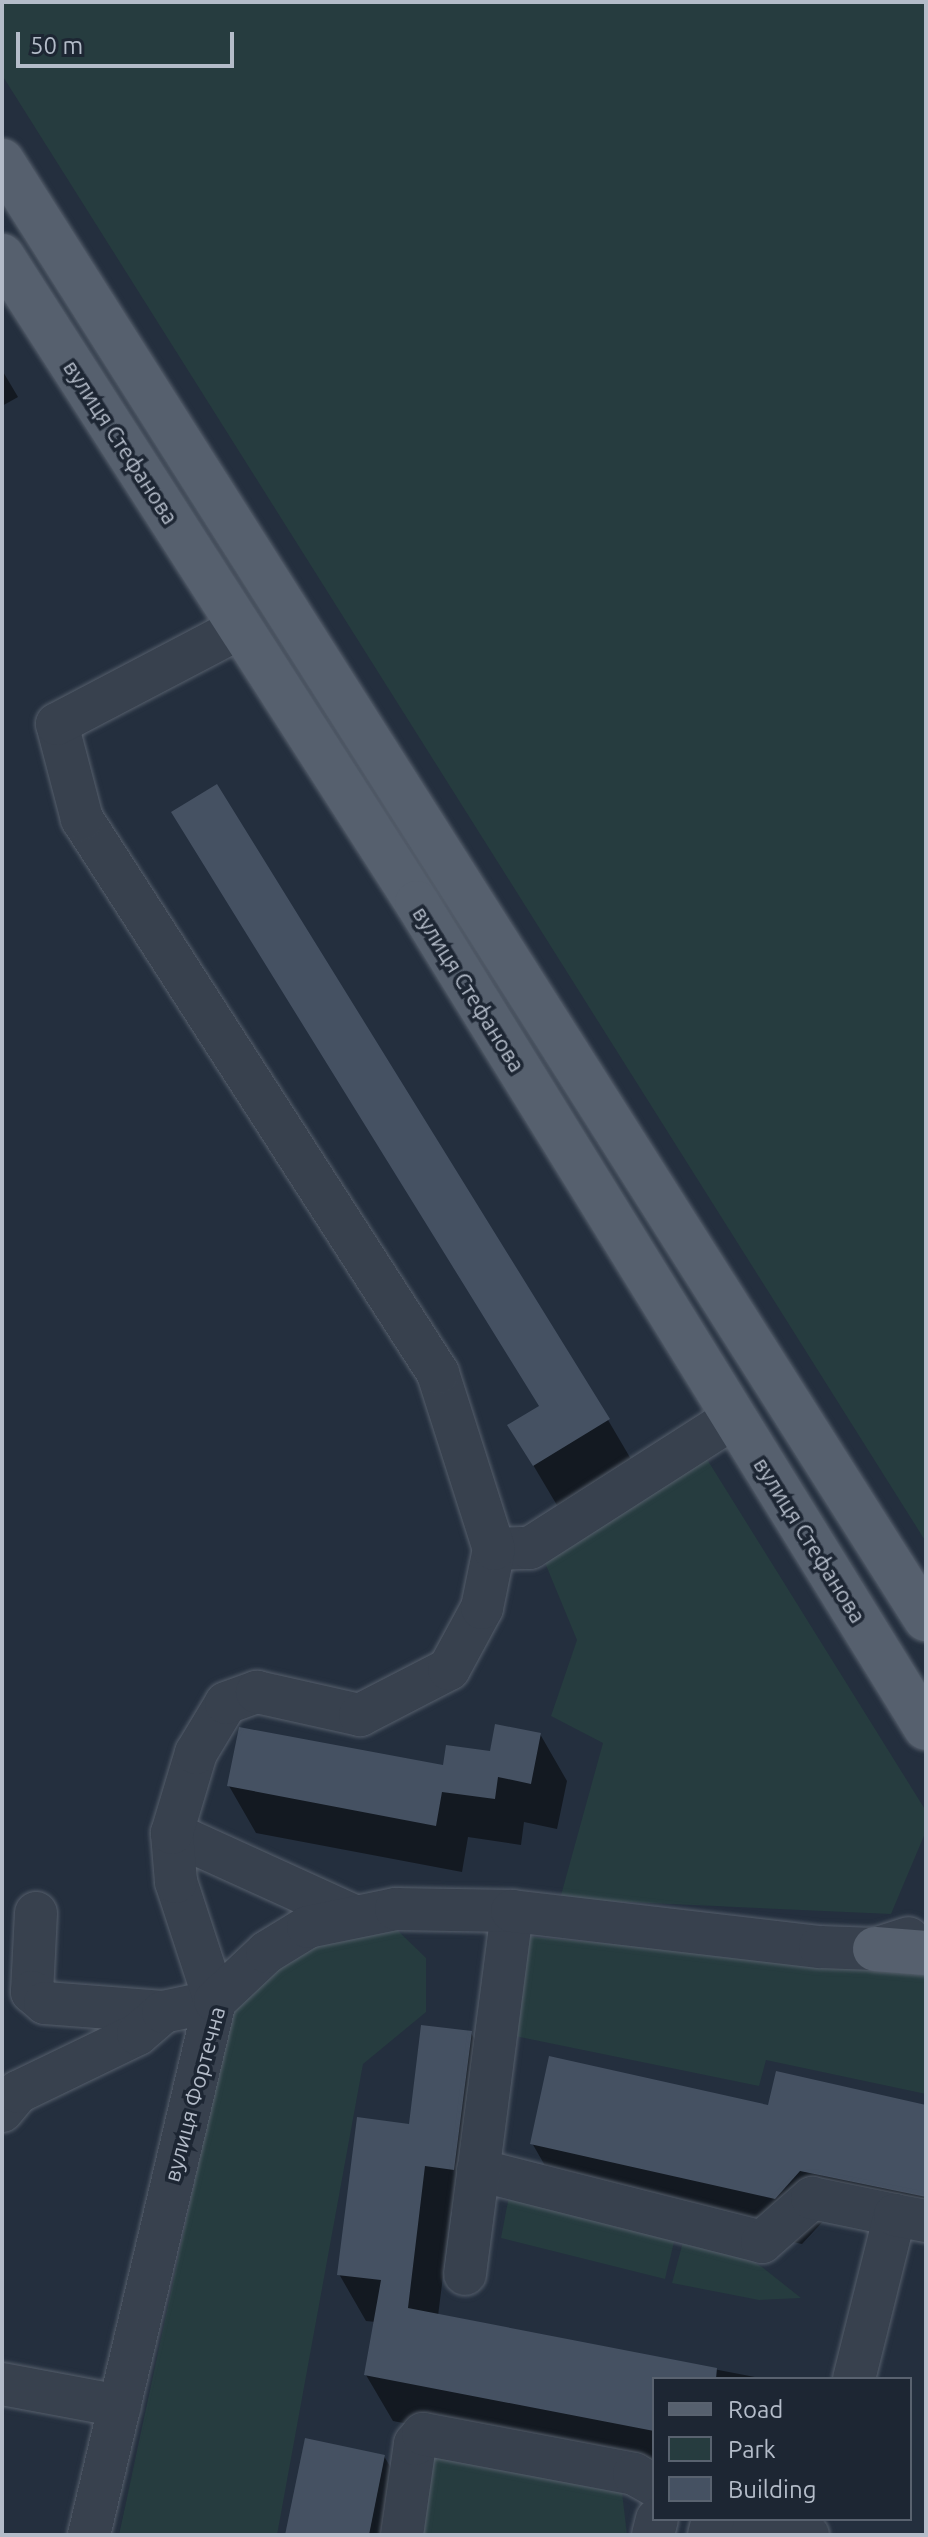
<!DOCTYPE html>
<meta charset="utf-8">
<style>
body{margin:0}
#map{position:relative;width:928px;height:2537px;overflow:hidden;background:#242f3e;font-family:Ubuntu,sans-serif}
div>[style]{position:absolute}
.green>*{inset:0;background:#263c3f}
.shadow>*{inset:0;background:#0007}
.building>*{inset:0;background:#455162}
.roads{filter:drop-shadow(0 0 2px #565f6c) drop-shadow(0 0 2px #565f6c)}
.minor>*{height:42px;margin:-21px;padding:0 21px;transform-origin:21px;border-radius:21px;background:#38414e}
.major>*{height:44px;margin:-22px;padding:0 22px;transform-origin:22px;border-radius:22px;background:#56606e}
span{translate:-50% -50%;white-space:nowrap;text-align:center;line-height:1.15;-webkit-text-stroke:7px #1d2633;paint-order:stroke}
.street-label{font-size:22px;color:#b4bcc9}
.frame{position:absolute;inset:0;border:4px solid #b4bcc9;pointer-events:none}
.legend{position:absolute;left:652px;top:2377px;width:260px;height:144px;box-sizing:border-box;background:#1d2633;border:2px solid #59626f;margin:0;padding:10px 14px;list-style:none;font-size:24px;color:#b4bcc9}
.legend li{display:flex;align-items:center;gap:16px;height:40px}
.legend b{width:40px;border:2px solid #59626f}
.scale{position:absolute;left:16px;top:32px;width:218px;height:36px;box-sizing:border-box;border:4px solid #b4bcc9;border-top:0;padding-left:10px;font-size:24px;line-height:28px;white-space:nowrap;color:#b4bcc9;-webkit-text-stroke:6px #1d2633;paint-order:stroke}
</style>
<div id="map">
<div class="green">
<i style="clip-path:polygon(2px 2px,926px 2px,926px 1542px,2px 75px)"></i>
<i style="clip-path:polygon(705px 1456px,926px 1811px,926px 1831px,891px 1914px,560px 1899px,603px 1743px,551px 1716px,577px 1640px,541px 1553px)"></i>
<i style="clip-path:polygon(392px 1925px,426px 1958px,426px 2012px,363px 2064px,277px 2535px,119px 2535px,233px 2002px,308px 1940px)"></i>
<i style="clip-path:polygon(522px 1936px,926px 1972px,926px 2094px,766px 2060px,759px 2086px,510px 2035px)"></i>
<i style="clip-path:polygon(509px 2196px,675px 2238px,665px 2279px,501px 2238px)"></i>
<i style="clip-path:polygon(688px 2223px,762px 2267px,801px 2298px,759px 2300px,672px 2283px)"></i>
<i style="clip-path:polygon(429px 2448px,622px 2492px,627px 2535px,415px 2535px)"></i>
</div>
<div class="shadow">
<i style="clip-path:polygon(2px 370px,18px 397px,2px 406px)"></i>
<i style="clip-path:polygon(608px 1420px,635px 1466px,561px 1512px,510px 1426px)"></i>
<i style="clip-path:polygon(540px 1734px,567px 1781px,557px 1829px,524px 1822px,521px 1845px,468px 1837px,462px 1872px,256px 1833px,229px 1786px,445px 1768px)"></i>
<i style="clip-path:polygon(471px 2033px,498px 2080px,480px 2216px,451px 2212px,438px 2316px,765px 2379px,654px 2379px,654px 2472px,393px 2421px,366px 2375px,376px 2322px,366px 2321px,339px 2274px,410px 2126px)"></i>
<i style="clip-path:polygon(926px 2107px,926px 2239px,827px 2217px,802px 2244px,559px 2190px,532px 2143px,769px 2108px)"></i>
<i style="clip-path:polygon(384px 2456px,411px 2503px,405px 2535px,287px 2535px)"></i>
</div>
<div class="building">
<i style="clip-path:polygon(217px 784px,610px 1419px,533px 1466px,507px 1425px,539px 1406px,171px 812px)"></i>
<i style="clip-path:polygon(495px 1724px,541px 1733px,531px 1784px,498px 1777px,495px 1799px,442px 1792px,436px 1826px,227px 1786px,239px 1727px,443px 1765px,446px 1745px,490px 1751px)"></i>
<i style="clip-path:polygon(421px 2025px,472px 2031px,454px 2170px,425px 2166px,408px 2308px,717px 2368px,716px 2379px,654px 2379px,654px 2431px,364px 2375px,381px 2280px,337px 2275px,357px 2117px,409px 2124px)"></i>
<i style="clip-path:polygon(549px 2056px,768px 2105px,776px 2071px,926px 2105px,926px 2197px,800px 2171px,775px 2199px,530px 2144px)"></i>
<i style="clip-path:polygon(305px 2438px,385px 2455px,369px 2535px,285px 2535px)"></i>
</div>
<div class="roads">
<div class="minor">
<i style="left:494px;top:1549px;width:36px;rotate:-2deg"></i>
<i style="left:530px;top:1548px;width:243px;rotate:-32.6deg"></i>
<i style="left:172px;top:1833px;width:196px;rotate:24.5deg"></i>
<i style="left:36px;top:1913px;width:79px;rotate:92.9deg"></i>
<i style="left:32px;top:1992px;width:17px;rotate:40deg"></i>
<i style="left:45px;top:2003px;width:118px;rotate:4.4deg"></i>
<i style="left:2px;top:2111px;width:25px;rotate:-50deg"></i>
<i style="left:18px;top:2092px;width:133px;rotate:-25.8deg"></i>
<i style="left:138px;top:2034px;width:33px;rotate:-41deg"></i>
<i style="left:163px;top:2012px;width:53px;rotate:-11.9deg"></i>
<i style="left:215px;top:2001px;width:125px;rotate:-108.1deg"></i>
<i style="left:176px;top:1882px;width:49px;rotate:-94.7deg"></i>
<i style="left:172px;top:1833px;width:84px;rotate:-73.3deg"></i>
<i style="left:196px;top:1753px;width:58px;rotate:-59deg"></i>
<i style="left:226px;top:1703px;width:33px;rotate:-20deg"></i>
<i style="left:257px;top:1692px;width:106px;rotate:12.6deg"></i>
<i style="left:360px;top:1715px;width:100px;rotate:-27.3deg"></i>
<i style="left:449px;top:1669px;width:69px;rotate:-61.6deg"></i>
<i style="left:482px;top:1608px;width:60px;rotate:-78.5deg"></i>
<i style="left:494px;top:1549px;width:185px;rotate:-107.7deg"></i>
<i style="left:438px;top:1373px;width:659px;rotate:-122.72deg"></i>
<i style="left:82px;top:819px;width:98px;rotate:-104.7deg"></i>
<i style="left:57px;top:724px;width:207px;rotate:-27.7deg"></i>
<i style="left:478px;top:2170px;width:293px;rotate:14.2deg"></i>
<i style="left:762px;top:2242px;width:67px;rotate:-41.3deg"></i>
<i style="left:812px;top:2198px;width:85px;rotate:11.6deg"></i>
<i style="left:465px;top:2274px;width:366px;rotate:-82.6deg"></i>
<i style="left:854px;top:2379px;width:169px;rotate:-76deg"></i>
<i style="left:895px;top:2215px;width:32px;rotate:11deg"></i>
<i style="left:2px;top:2384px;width:120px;rotate:10.6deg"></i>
<i style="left:744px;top:2519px;width:66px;rotate:14deg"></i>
<i style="left:89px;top:2535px;width:549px;rotate:-76.72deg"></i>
<i style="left:215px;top:2001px;width:71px;rotate:-43.3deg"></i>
<i style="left:267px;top:1952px;width:48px;rotate:-31.4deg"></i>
<i style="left:308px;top:1927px;width:90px;rotate:-11.6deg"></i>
<i style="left:396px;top:1909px;width:116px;rotate:1deg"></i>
<i style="left:512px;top:1911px;width:310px;rotate:6.7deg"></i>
<i style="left:820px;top:1947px;width:55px;rotate:2.1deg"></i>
<i style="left:875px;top:1949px;width:35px;rotate:-18deg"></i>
<i style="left:402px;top:2535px;width:92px;rotate:-81.9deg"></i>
<i style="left:415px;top:2444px;width:13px;rotate:-51deg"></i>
<i style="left:423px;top:2434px;width:215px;rotate:10.7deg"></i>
<i style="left:634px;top:2474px;width:23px;rotate:29deg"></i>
<i style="left:653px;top:2535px;width:16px;rotate:-76deg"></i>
<i style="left:709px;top:2535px;width:16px;rotate:-76deg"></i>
</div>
<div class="major">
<i style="left:2px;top:161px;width:1726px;rotate:57.64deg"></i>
<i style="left:2px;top:256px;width:769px;rotate:57.32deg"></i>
<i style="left:417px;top:903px;width:969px;rotate:58.33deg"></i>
<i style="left:875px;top:1949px;width:51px;rotate:4.5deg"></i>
</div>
</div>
<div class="street-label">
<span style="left:121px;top:442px;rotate:57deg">вулиця Стефанова</span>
<span style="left:469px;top:989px;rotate:58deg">вулиця Стефанова</span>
<span style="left:810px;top:1540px;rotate:58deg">вулиця Стефанова</span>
<span style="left:194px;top:2094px;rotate:-75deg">вулиця Фортечна</span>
</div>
<div class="frame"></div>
<ul class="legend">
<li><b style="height:10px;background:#56606e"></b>Road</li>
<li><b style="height:22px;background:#263c3f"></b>Park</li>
<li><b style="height:22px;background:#455162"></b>Building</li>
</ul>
<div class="scale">50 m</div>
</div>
